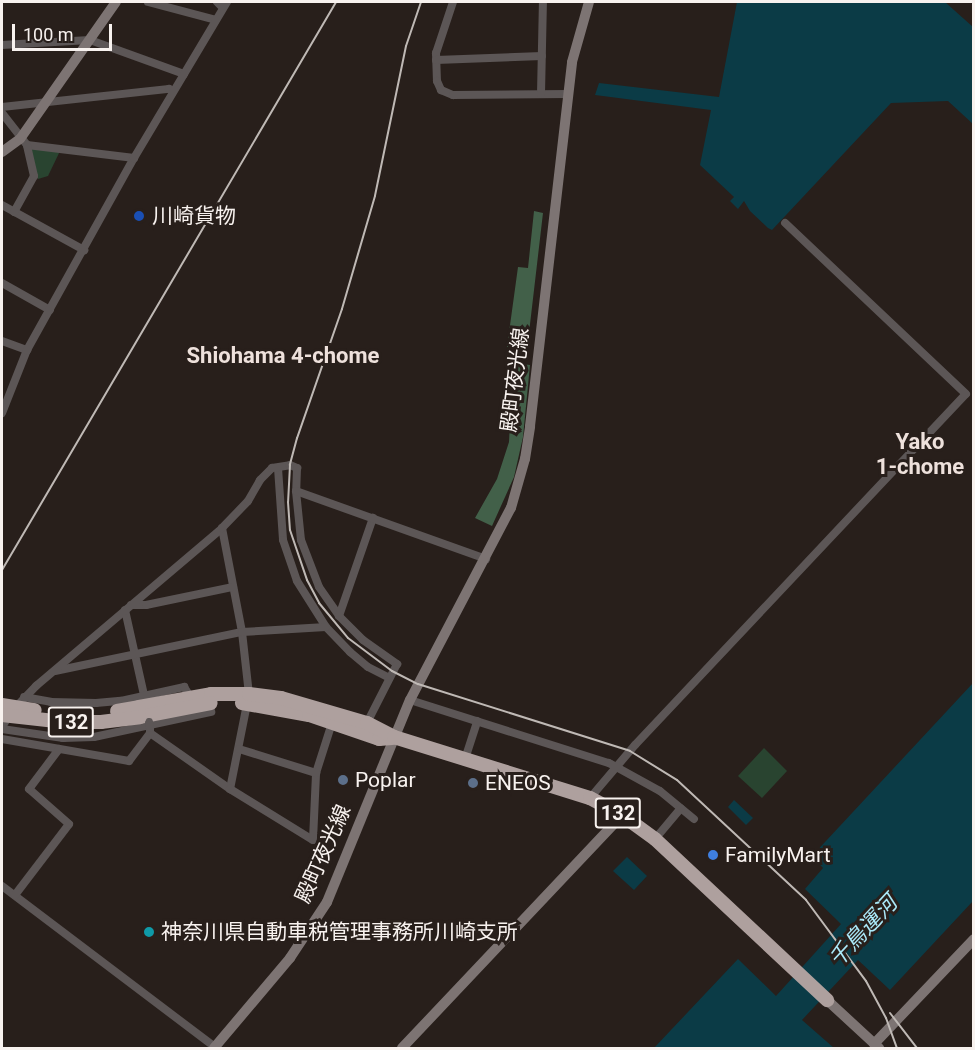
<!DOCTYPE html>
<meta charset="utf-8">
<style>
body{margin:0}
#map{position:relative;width:975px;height:1050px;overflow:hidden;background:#281f1b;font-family:Roboto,"Noto Sans JP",sans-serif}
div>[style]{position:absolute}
.green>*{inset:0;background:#294430}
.forest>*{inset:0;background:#426049}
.water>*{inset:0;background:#0b3b46}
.street>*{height:8px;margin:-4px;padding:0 4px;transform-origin:4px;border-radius:4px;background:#5c5656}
.secondary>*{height:10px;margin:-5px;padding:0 5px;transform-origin:5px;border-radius:5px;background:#7d7473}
.highway>*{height:14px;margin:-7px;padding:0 7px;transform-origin:7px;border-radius:7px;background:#aea09e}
.rail>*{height:2px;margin:-1px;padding:0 1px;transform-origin:1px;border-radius:1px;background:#bfb9b5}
.street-bridge>*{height:8px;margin:-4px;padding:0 4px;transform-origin:4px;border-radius:4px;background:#5c5656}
.highway-bridge>*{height:14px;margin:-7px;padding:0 7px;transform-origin:7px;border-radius:7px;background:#aea09e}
.dots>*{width:16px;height:16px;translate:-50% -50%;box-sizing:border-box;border:3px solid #281f1b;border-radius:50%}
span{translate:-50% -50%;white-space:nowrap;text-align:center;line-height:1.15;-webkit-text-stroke:6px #281f1b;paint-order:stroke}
.shield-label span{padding:2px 4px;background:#281f1b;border:2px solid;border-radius:4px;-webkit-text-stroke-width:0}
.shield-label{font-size:20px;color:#f8f2ef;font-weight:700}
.poi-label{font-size:21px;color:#f8f2ef}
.left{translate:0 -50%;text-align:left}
.street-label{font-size:21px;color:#f8f2ef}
.neighbourhood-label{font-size:22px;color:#eee1dc;font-weight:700}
.water-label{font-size:22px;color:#abe9f9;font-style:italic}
.frame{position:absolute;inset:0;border:3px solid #f8f2ef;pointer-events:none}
.scale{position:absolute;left:12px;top:24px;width:100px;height:27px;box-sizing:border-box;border:3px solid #f8f2ef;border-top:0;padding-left:8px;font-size:18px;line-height:21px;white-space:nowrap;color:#f8f2ef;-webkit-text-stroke:4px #281f1b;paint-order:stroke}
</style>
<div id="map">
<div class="green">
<i style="clip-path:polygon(31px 148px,60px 151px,48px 176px,38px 179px)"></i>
<i style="clip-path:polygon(764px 748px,787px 771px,762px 798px,738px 776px)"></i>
</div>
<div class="forest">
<i style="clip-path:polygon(534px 211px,543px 213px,527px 350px,507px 347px,518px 267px,528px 268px)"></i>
<i style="clip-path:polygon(513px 363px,530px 365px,523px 437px,514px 477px,492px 526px,475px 518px,497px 479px,509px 442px)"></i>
</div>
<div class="water">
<i style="clip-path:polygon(737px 2px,945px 2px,973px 27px,973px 124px,948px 101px,891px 103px,772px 230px,768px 228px,750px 211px,744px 201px,738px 209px,730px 201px,734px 197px,700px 165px,711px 110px,595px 95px,599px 83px,719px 97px)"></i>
<i style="clip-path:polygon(973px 683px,973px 901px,890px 990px,858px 960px,802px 1020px,834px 1048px,654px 1048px,738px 959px,776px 996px,841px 924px,805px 889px,823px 868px,812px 856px)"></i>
<i style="clip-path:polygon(734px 800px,753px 818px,746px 825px,728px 807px)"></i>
<i style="clip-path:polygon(627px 857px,647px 876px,634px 890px,613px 871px)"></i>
</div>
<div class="street">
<i style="left:148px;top:2px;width:70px;rotate:14.8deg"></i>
<i style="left:217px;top:2px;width:8px;rotate:45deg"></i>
<i style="left:453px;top:2px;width:54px;rotate:108.4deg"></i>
<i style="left:436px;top:53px;width:28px;rotate:88deg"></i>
<i style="left:437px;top:81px;width:10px;rotate:66deg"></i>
<i style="left:441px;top:90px;width:13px;rotate:23deg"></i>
<i style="left:453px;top:95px;width:115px;rotate:-0.5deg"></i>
<i style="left:2px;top:45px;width:88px;rotate:-3.3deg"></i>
<i style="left:90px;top:40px;width:100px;rotate:19.9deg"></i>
<i style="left:436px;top:60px;width:106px;rotate:-2.2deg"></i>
<i style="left:541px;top:94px;width:92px;rotate:-88.8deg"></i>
<i style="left:2px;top:107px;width:168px;rotate:-6.2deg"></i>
<i style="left:169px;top:89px;width:4px;rotate:27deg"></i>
<i style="left:2px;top:113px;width:41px;rotate:52deg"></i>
<i style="left:27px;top:145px;width:108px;rotate:6.9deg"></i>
<i style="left:2px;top:205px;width:94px;rotate:28.8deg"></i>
<i style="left:14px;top:212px;width:41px;rotate:-60.9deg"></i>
<i style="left:34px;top:176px;width:32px;rotate:-103deg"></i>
<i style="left:2px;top:283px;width:55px;rotate:29.4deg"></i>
<i style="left:2px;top:341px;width:27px;rotate:20deg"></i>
<i style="left:2px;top:413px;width:68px;rotate:-68.4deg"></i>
<i style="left:27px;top:350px;width:220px;rotate:-60.9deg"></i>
<i style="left:134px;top:158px;width:182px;rotate:-59.2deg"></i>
<i style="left:278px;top:468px;width:72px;rotate:86deg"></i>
<i style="left:283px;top:540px;width:43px;rotate:71.1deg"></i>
<i style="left:297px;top:581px;width:54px;rotate:57.8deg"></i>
<i style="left:326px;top:627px;width:35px;rotate:46deg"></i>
<i style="left:350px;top:652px;width:23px;rotate:40deg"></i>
<i style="left:368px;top:667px;width:22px;rotate:27deg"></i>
<i style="left:296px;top:491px;width:49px;rotate:84.2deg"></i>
<i style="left:301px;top:540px;width:50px;rotate:69deg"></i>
<i style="left:319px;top:587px;width:35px;rotate:55deg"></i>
<i style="left:339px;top:616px;width:34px;rotate:45deg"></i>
<i style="left:363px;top:640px;width:42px;rotate:35.2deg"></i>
<i style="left:397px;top:664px;width:66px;rotate:117deg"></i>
<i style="left:222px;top:528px;width:106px;rotate:79.1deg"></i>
<i style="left:242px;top:632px;width:62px;rotate:83.6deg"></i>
<i style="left:249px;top:694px;width:97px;rotate:101.3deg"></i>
<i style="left:131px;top:605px;width:15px"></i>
<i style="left:146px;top:605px;width:89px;rotate:-11.7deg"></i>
<i style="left:125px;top:610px;width:87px;rotate:77.4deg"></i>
<i style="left:339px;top:616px;width:104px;rotate:-70.9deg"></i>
<i style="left:55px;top:671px;width:191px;rotate:-11.8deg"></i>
<i style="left:242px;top:632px;width:84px;rotate:-3.4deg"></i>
<i style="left:24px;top:697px;width:27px;rotate:10deg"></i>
<i style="left:51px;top:702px;width:45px;rotate:1.3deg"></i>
<i style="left:96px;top:703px;width:25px;rotate:-5deg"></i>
<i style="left:121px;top:701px;width:65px;rotate:-12.5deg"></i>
<i style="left:184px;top:687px;width:11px;rotate:56deg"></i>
<i style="left:410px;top:700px;width:209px;rotate:17.6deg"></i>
<i style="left:609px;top:763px;width:58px;rotate:28.8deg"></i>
<i style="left:660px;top:791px;width:44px;rotate:39.5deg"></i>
<i style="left:2px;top:727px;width:19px;rotate:-58deg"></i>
<i style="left:12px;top:711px;width:35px;rotate:-46deg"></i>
<i style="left:36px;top:686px;width:244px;rotate:-40.3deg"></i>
<i style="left:222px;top:528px;width:37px;rotate:-46deg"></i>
<i style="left:248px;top:501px;width:24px;rotate:-60deg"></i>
<i style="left:260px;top:480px;width:17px;rotate:-45deg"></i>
<i style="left:272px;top:468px;width:18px;rotate:-9deg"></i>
<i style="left:290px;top:465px;width:8px;rotate:23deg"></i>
<i style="left:297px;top:468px;width:23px;rotate:92deg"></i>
<i style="left:296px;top:491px;width:202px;rotate:19.7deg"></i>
<i style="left:150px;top:728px;width:5px;rotate:90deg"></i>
<i style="left:150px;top:733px;width:98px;rotate:35deg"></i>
<i style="left:230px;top:789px;width:97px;rotate:31.6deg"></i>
<i style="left:313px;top:840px;width:67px;rotate:-87.4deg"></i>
<i style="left:316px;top:773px;width:52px;rotate:-72.3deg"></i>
<i style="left:2px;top:729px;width:62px;rotate:8.4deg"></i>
<i style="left:63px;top:738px;width:31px;rotate:-2deg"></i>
<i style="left:94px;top:737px;width:120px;rotate:-12.1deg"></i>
<i style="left:2px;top:739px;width:129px;rotate:9.8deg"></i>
<i style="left:129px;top:761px;width:35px;rotate:-53deg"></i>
<i style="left:239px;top:749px;width:81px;rotate:17.3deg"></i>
<i style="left:465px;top:759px;width:40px;rotate:-72deg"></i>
<i style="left:590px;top:798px;width:70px;rotate:-49.7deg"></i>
<i style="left:635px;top:745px;width:482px;rotate:-46.7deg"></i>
<i style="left:966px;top:394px;width:249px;rotate:-136.6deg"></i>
<i style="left:655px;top:839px;width:40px;rotate:-50deg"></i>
<i style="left:2px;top:886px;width:267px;rotate:37.1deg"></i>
<i style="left:15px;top:895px;width:89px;rotate:-52.7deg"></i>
<i style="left:69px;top:824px;width:53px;rotate:-138.8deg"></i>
<i style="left:29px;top:789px;width:50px;rotate:-53.1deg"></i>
</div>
<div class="secondary">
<i style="left:2px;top:152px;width:22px;rotate:-36deg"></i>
<i style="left:20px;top:139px;width:167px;rotate:-55deg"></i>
<i style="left:827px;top:1000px;width:71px;rotate:42.7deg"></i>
<i style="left:874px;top:1044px;width:145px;rotate:-46.4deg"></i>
<i style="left:214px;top:1048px;width:118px;rotate:-49.8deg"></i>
<i style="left:290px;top:958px;width:67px;rotate:-56.5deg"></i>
<i style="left:327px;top:902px;width:218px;rotate:-67.7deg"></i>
<i style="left:410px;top:700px;width:217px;rotate:-62.3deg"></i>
<i style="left:511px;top:508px;width:51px;rotate:-74.1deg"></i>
<i style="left:525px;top:459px;width:33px;rotate:-81deg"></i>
<i style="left:530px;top:426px;width:366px;rotate:-83.4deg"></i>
<i style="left:572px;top:62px;width:62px;rotate:-74.2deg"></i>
<i style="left:402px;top:1048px;width:320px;rotate:-46.6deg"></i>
</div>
<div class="highway">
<i style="left:242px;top:703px;width:68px;rotate:10.2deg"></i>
<i style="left:309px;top:715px;width:74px;rotate:18.9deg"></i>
<i style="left:379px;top:739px;width:13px;rotate:-4deg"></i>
<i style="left:139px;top:707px;width:73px;rotate:-10.2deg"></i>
<i style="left:211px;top:694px;width:38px"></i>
<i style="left:249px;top:694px;width:32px;rotate:7deg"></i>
<i style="left:281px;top:698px;width:90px;rotate:16.2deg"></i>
<i style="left:367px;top:723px;width:30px;rotate:27deg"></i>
<i style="left:394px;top:737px;width:205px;rotate:17.3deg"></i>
<i style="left:590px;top:798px;width:36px;rotate:28deg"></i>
<i style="left:622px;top:815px;width:41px;rotate:36deg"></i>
<i style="left:655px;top:839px;width:236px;rotate:43.1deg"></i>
<i style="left:140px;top:717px;width:72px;rotate:-11.2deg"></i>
</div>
<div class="rail">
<i style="left:421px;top:2px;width:46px;rotate:108.8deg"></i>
<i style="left:406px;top:46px;width:153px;rotate:101.7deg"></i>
<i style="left:375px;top:196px;width:118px;rotate:106.3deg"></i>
<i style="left:342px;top:309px;width:137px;rotate:109.2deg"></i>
<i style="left:297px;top:438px;width:28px;rotate:105deg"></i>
<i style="left:290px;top:465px;width:37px;rotate:93deg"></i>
<i style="left:288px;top:502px;width:28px;rotate:86deg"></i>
<i style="left:290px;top:530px;width:53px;rotate:71.2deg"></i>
<i style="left:307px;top:580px;width:26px;rotate:62deg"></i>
<i style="left:319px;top:603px;width:45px;rotate:50.4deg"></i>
<i style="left:348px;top:638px;width:55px;rotate:36.9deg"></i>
<i style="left:392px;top:671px;width:29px;rotate:27deg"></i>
<i style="left:418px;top:684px;width:222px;rotate:17.5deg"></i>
<i style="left:630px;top:751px;width:55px;rotate:31.7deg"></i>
<i style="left:677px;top:780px;width:176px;rotate:42.9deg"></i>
<i style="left:806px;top:900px;width:101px;rotate:53.5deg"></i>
<i style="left:866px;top:981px;width:42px;rotate:61.6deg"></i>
<i style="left:886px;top:1018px;width:32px;rotate:70deg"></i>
<i style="left:2px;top:570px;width:659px;rotate:-59.54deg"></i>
<i style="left:890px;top:1013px;width:44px;rotate:52.4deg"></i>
</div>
<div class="street-bridge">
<i style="left:149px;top:722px;width:6px;rotate:81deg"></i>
</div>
<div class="highway-bridge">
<i style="left:2px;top:705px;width:33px;rotate:9deg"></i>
<i style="left:117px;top:711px;width:22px;rotate:-10deg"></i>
<i style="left:2px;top:715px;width:61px;rotate:6.5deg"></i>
<i style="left:63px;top:722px;width:38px"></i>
<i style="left:101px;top:722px;width:39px;rotate:-7deg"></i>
</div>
<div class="dots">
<i style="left:139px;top:216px;background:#1a4fb4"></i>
<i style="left:343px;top:780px;background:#5c6f8a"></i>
<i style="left:473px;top:783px;background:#5c6f8a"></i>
<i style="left:713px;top:855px;background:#3f7fe0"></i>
<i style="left:149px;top:932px;background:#0f9aa8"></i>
</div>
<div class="shield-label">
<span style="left:71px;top:722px">132</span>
<span style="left:618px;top:813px">132</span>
</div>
<div class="poi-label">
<span class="left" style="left:152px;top:216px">川崎貨物</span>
<span class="left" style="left:355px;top:780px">Poplar</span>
<span class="left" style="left:485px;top:783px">ENEOS</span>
<span class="left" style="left:725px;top:855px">FamilyMart</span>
<span class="left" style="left:161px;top:932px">神奈川県自動車税管理事務所川崎支所</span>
</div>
<div class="street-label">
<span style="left:515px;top:380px;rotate:-83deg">殿町夜光線</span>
<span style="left:323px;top:854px;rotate:-66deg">殿町夜光線</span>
</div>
<div class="neighbourhood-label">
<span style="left:283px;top:356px">Shiohama 4-chome</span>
<span style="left:920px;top:454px">Yako<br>1-chome</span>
</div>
<div class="water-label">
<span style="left:863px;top:931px;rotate:-47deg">千鳥運河</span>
</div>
<div class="frame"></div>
<div class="scale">100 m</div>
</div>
